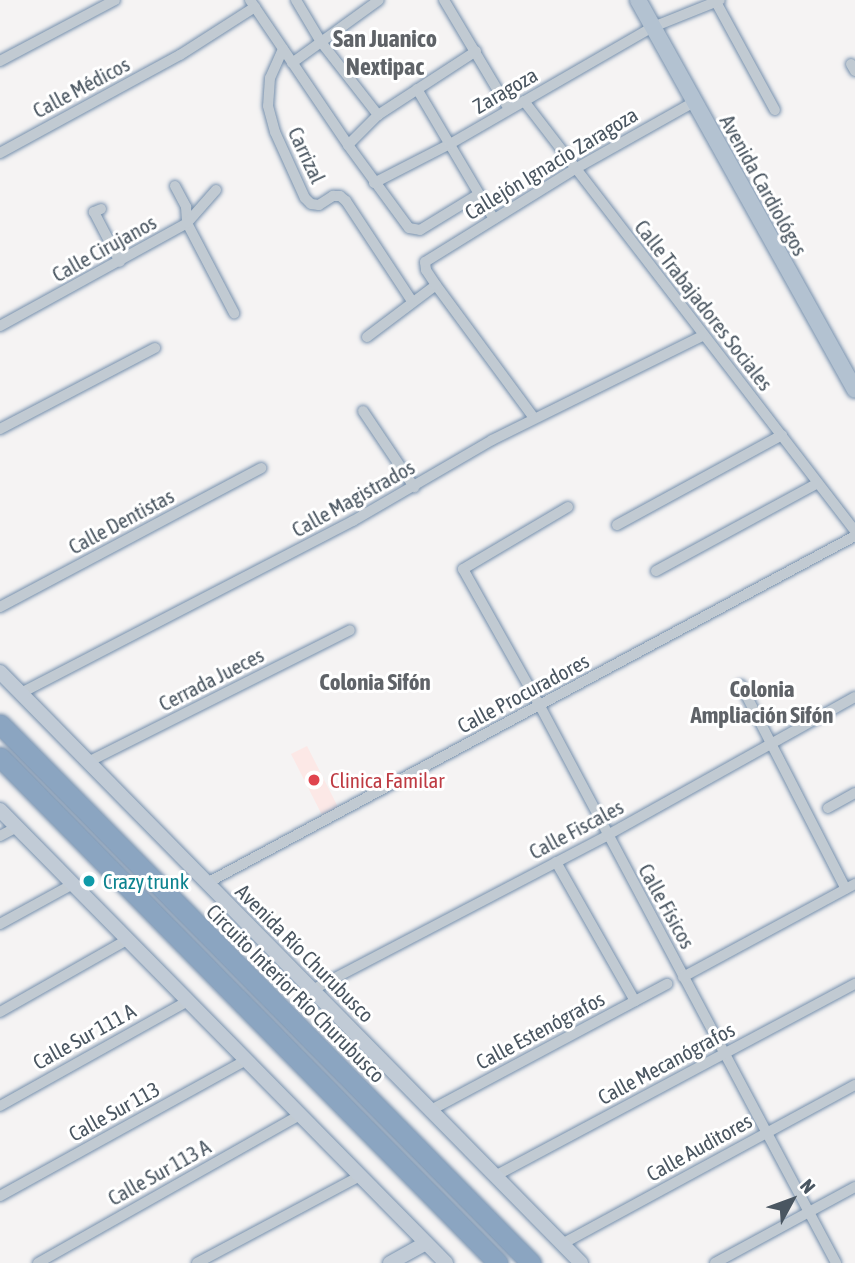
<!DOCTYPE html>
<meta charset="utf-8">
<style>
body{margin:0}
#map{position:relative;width:855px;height:1263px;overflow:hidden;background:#f5f3f3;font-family:"Asap Condensed",sans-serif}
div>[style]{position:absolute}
.medical>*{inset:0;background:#fce8e6}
.roads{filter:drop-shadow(0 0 2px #7690ad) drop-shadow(0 0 2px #7690ad)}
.street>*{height:10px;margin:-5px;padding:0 5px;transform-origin:5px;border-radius:5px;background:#c1cad2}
.secondary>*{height:14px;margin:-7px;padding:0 7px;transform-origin:7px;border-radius:7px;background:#c1cbd6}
.primary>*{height:16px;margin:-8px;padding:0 8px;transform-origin:8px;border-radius:8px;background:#b3c2d1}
.highway>*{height:19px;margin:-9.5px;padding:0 9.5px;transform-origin:9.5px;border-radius:9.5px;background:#8ba5c1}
.dots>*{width:19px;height:19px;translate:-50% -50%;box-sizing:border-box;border:4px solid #fff;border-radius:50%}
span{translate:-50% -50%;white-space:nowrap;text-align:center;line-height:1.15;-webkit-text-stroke:6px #fff;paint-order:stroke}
.street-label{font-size:21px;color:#4a5661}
.health-label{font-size:21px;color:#be3a42}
.left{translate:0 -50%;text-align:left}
.culture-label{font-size:21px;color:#0d838f}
.neighbourhood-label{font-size:23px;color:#5f6368;font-weight:700}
.quarter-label{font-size:24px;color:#5f6368;font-weight:700}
.north{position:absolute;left:757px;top:1165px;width:70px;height:70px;-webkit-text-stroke:5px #fff;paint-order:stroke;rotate:49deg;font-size:19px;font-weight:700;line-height:28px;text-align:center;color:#4a5661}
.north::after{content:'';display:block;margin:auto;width:24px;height:32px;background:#4a5661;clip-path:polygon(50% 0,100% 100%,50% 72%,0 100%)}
</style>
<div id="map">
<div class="medical">
<i style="clip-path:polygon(307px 746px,338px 807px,322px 815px,291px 754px)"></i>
</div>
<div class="roads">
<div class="street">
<i style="left:250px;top:0;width:175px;rotate:55.9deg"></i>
<i style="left:348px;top:145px;width:103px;rotate:53.7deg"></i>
<i style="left:409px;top:228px;width:11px;rotate:10deg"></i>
<i style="left:420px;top:230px;width:69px;rotate:-31.4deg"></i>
<i style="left:296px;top:0;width:49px;rotate:59.2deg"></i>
<i style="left:321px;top:42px;width:93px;rotate:52deg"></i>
<i style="left:444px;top:0;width:127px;rotate:59.2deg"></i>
<i style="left:716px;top:2px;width:123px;rotate:61.4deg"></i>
<i style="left:283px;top:49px;width:32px;rotate:114deg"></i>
<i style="left:270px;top:78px;width:28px;rotate:94deg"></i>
<i style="left:268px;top:106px;width:27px;rotate:75deg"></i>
<i style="left:275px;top:132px;width:72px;rotate:65.6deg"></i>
<i style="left:305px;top:198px;width:8px;rotate:45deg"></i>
<i style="left:311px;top:204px;width:8px;rotate:7deg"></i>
<i style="left:319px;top:205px;width:17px;rotate:-33deg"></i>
<i style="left:333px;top:196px;width:7px"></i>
<i style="left:340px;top:196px;width:8px;rotate:40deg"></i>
<i style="left:346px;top:201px;width:120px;rotate:56.6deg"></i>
<i style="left:0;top:61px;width:130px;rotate:-27.9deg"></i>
<i style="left:292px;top:63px;width:107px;rotate:-35.9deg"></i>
<i style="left:851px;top:64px;width:8px;rotate:60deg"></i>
<i style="left:417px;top:89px;width:151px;rotate:59.4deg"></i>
<i style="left:524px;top:101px;width:543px;rotate:52.41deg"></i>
<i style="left:348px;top:145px;width:42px;rotate:-45deg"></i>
<i style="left:378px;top:115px;width:117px;rotate:-33.1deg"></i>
<i style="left:0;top:153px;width:205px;rotate:-28.6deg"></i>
<i style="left:180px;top:55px;width:89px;rotate:-32.6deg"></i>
<i style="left:374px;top:183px;width:85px;rotate:-27.2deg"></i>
<i style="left:450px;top:144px;width:234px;rotate:-30deg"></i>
<i style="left:653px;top:27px;width:72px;rotate:-21.9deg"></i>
<i style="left:175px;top:186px;width:24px;rotate:62deg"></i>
<i style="left:186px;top:207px;width:16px;rotate:86deg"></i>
<i style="left:187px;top:223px;width:102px;rotate:62.4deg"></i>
<i style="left:101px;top:209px;width:8px;rotate:157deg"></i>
<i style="left:94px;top:212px;width:56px;rotate:62.5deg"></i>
<i style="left:0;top:326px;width:213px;rotate:-28.8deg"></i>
<i style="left:187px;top:223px;width:44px;rotate:-48.7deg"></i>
<i style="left:367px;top:337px;width:86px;rotate:-37deg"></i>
<i style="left:363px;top:411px;width:92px;rotate:56.1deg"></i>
<i style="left:534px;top:418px;width:165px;rotate:-126.4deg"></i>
<i style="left:436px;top:285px;width:18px;rotate:-124deg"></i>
<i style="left:426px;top:270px;width:8px;rotate:-97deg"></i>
<i style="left:425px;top:262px;width:176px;rotate:-31.8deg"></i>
<i style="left:575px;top:169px;width:137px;rotate:-29.4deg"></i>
<i style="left:0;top:429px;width:175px;rotate:-27.6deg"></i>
<i style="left:568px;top:507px;width:122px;rotate:149.4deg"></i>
<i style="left:463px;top:569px;width:157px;rotate:60.7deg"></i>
<i style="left:540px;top:706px;width:631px;rotate:62.01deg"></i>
<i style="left:617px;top:525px;width:188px;rotate:-28.6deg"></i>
<i style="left:656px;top:571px;width:184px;rotate:-28.5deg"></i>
<i style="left:0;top:607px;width:296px;rotate:-28deg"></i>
<i style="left:741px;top:685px;width:229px;rotate:62.8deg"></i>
<i style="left:21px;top:693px;width:374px;rotate:-27.4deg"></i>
<i style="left:353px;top:521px;width:161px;rotate:-30.2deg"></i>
<i style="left:492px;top:440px;width:234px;rotate:-26.3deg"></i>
<i style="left:88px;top:762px;width:293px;rotate:-26.7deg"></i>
<i style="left:828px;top:808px;width:31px;rotate:-29deg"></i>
<i style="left:0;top:836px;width:19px;rotate:-28deg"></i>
<i style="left:556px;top:862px;width:160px;rotate:60.4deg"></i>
<i style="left:207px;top:883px;width:735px;rotate:-28.17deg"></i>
<i style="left:0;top:924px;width:83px;rotate:-28.7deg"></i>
<i style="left:683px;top:977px;width:196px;rotate:-28.4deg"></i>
<i style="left:312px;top:990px;width:332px;rotate:-27.6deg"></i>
<i style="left:606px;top:836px;width:285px;rotate:-29.2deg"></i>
<i style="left:0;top:1012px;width:146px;rotate:-29.6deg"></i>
<i style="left:0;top:1106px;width:215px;rotate:-29.2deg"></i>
<i style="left:431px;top:1110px;width:268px;rotate:-28.1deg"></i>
<i style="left:495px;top:1176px;width:408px;rotate:-28.1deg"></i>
<i style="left:0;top:1196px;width:281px;rotate:-28.9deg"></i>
<i style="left:562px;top:1244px;width:333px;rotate:-28.5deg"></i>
<i style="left:38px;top:1263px;width:301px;rotate:-29.5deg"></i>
<i style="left:197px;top:1263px;width:185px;rotate:-28.1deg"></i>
<i style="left:715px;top:1263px;width:159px;rotate:-28.5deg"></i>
</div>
<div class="secondary">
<i style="left:0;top:672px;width:829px;rotate:45.49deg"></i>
<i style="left:0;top:810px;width:636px;rotate:45.45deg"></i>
<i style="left:390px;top:1263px;width:41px;rotate:-29.1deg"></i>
</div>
<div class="primary">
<i style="left:638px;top:0;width:446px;rotate:60.9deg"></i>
</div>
<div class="highway">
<i style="left:0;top:724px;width:757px;rotate:45.43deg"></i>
<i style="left:0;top:757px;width:710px;rotate:45.46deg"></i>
</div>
</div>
<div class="dots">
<i style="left:314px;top:780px;background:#e0444e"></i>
<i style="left:89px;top:881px;background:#0f9aa8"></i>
</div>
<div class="street-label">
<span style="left:81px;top:87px;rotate:-28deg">Calle Médicos</span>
<span style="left:505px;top:90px;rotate:-30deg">Zaragoza</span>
<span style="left:307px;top:155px;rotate:65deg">Carrizal</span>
<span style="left:551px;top:163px;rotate:-31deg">Callejón Ignacio Zaragoza</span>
<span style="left:764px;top:185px;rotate:61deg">Avenida Cardiológos</span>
<span style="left:104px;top:248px;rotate:-29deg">Calle Cirujanos</span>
<span style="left:704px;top:305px;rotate:52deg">Calle Trabajadores Sociales</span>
<span style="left:353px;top:498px;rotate:-29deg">Calle Magistrados</span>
<span style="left:121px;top:521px;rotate:-28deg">Calle Dentistas</span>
<span style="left:211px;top:679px;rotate:-27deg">Cerrada Jueces</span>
<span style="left:523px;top:693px;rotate:-28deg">Calle Procuradores</span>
<span style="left:576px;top:829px;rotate:-28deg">Calle Fiscales</span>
<span style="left:667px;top:906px;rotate:61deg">Calle Físicos</span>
<span style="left:305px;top:953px;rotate:45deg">Avenida Río Churubusco</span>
<span style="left:296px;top:993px;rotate:45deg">Circuito Interior Río Churubusco</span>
<span style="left:540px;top:1030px;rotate:-28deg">Calle Estenógrafos</span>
<span style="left:84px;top:1036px;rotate:-29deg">Calle Sur 111 A</span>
<span style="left:666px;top:1063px;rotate:-28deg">Calle Mecanógrafos</span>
<span style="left:114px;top:1111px;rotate:-29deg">Calle Sur 113</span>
<span style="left:699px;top:1147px;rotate:-29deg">Calle Auditores</span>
<span style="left:159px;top:1172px;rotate:-29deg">Calle Sur 113 A</span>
</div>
<div class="health-label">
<span class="left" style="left:330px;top:780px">Clinica Familar</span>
</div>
<div class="culture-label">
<span class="left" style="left:103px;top:881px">Crazy trunk</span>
</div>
<div class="neighbourhood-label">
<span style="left:375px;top:682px">Colonia Sifón</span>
<span style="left:762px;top:702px">Colonia<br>Ampliación Sifón</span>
</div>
<div class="quarter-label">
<span style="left:385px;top:53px">San Juanico<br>Nextipac</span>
</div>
<div class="north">N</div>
</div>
